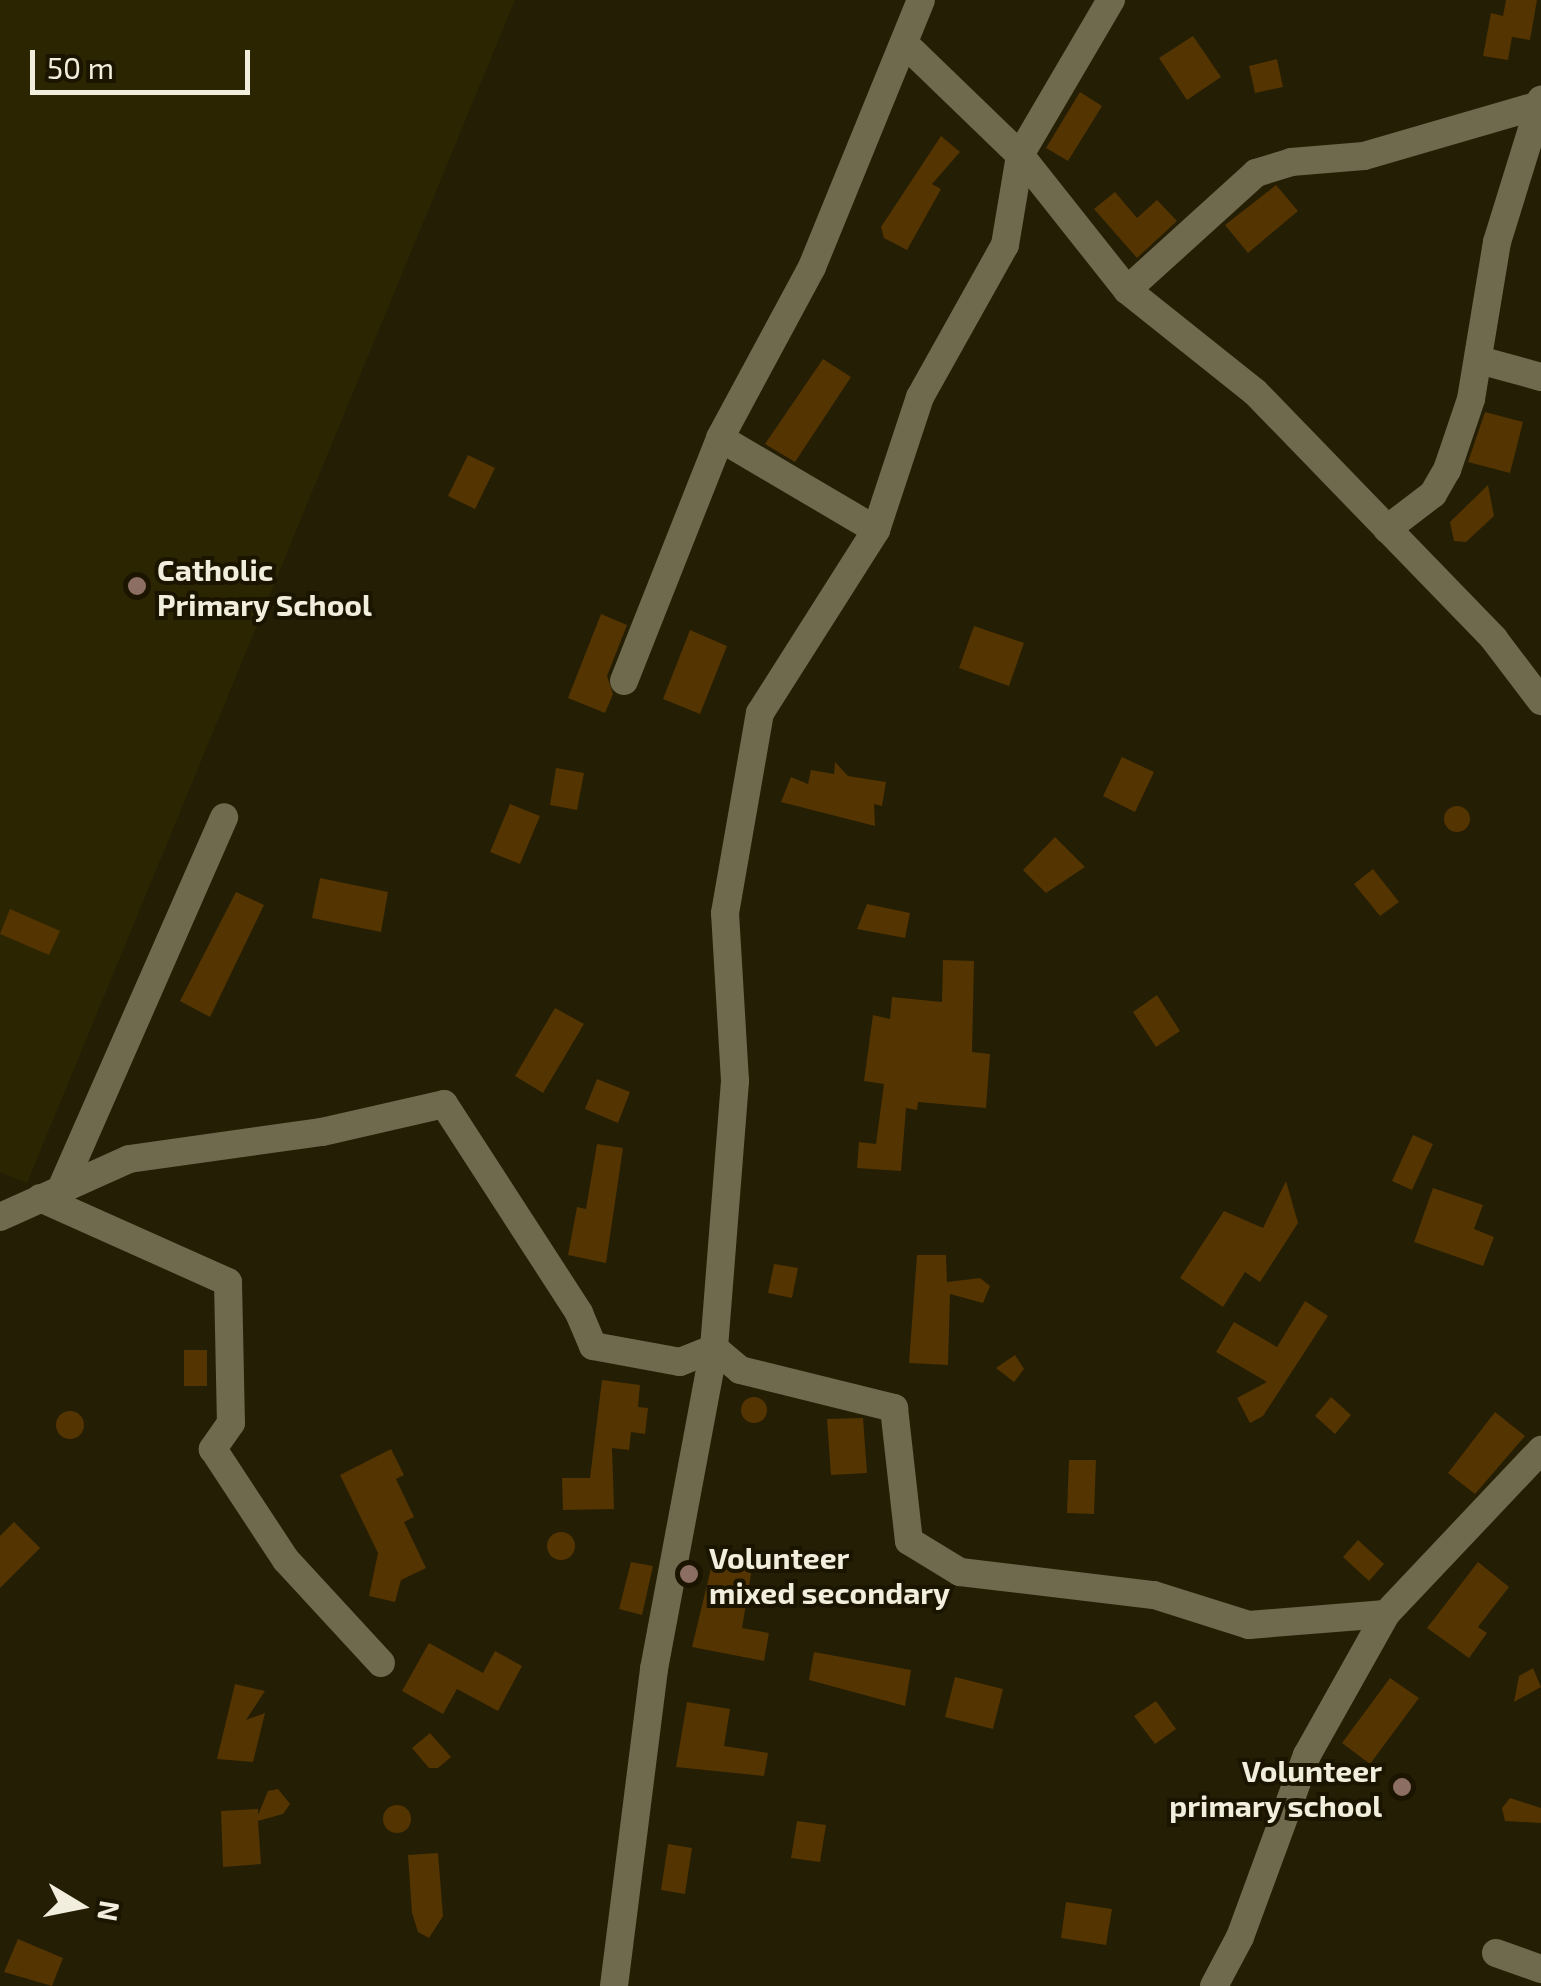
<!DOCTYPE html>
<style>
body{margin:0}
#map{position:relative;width:1541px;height:1986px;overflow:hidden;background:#241e05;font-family:"Exo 2",sans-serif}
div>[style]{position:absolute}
.built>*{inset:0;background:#2c2502}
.building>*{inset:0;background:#543400}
.round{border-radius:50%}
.minor>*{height:28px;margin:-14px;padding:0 14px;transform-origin:14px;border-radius:14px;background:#6f694e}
.dots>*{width:28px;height:28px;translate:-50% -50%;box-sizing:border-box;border:5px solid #1b1500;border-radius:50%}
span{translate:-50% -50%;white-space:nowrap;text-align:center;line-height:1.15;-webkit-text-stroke:8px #1b1500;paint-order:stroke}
.poi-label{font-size:30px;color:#f1eede;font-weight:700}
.left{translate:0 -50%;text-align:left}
.right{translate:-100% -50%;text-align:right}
.north{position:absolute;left:30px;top:1856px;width:100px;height:100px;-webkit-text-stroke:8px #1b1500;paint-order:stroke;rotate:100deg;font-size:28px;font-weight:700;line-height:40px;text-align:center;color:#f1eede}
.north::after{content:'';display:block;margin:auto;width:35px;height:45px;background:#f1eede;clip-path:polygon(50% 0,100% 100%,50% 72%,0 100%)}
.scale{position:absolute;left:30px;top:50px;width:220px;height:45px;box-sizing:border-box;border:5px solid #f1eede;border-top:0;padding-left:12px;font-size:30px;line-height:35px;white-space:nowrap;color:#f1eede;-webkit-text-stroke:8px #1b1500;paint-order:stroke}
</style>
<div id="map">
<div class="built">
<i style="clip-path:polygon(0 0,515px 0,27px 1183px,0 1172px)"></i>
</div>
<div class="building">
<i style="clip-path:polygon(1506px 0,1537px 0,1530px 40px,1512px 37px,1508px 60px,1483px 56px,1491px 13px,1503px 16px)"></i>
<i style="clip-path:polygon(1193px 36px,1221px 77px,1187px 100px,1159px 58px)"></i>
<i style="clip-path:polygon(1277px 59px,1283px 87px,1255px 93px,1249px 66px)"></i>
<i style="clip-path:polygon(1080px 92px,1102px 106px,1068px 161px,1046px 148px)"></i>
<i style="clip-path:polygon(941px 136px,960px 152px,932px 184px,941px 189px,907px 250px,884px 238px,881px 227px)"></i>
<i style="clip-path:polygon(1276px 185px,1298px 211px,1248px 253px,1225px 225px)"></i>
<i style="clip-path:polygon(1115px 192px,1137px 218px,1157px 200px,1177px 221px,1137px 258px,1094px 209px)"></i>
<i style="clip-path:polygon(823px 359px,851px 377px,795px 462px,765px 444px)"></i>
<i style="clip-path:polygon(1485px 412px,1523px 422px,1510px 473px,1468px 462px)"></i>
<i style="clip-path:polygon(468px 455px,495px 468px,475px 509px,448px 496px)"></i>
<i style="clip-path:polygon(1488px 485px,1494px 516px,1466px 542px,1454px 541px,1450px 522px)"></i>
<i style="clip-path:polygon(601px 614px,627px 625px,607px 676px,613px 694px,605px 713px,568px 698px)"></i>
<i style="clip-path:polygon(974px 626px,1024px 643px,1009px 686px,959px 668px)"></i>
<i style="clip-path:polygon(690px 630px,727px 646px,700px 714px,663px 699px)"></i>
<i style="clip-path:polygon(1122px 757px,1154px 772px,1135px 812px,1103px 796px)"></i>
<i style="clip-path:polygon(835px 762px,848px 776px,886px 782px,882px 806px,874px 804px,875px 826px,781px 802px,791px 777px,808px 784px,811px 770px,834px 774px)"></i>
<i style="clip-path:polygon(556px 768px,584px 773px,577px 810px,550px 805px)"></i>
<i style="clip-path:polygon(510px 804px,540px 816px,520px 864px,490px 852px)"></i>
<i class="round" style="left:1444px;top:806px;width:26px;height:26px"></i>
<i style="clip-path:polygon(1055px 837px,1085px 867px,1046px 893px,1023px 870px)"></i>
<i style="clip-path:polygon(1373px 869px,1399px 902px,1380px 916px,1354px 884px)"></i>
<i style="clip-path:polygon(320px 878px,388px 892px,381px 932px,312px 918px)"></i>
<i style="clip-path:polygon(236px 892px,264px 905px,210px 1017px,180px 1001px)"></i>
<i style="clip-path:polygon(867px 904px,910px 913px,905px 938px,857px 929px)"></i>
<i style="clip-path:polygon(10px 909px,60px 931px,49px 955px,0 934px)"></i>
<i style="clip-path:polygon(943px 960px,974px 961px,972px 1052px,990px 1054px,986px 1108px,918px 1102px,917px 1110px,906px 1108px,901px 1171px,857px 1168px,859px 1142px,876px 1144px,884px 1084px,864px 1081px,873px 1015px,890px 1019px,892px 997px,942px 1002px)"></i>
<i style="clip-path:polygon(1157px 995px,1180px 1031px,1156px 1047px,1133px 1012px)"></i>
<i style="clip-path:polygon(555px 1008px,584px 1024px,543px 1093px,515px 1076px)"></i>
<i style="clip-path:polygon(597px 1079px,630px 1092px,618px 1123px,585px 1109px)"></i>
<i style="clip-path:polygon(1413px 1135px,1433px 1144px,1412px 1190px,1392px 1181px)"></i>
<i style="clip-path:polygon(597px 1144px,623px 1148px,606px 1263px,568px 1255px,577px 1207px,586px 1209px)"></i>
<i style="clip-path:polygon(1286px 1181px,1298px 1223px,1260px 1282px,1245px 1272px,1223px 1307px,1180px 1278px,1224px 1211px,1263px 1228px)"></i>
<i style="clip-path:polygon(1433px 1188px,1483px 1205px,1474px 1229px,1494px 1237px,1483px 1266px,1414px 1242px)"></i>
<i style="clip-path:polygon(917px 1255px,946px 1255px,947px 1282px,980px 1278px,990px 1286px,983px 1303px,950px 1294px,948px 1365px,909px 1363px)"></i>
<i style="clip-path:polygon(774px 1264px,798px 1268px,792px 1298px,768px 1293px)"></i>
<i style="clip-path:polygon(1305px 1301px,1328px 1316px,1263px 1416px,1250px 1423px,1237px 1398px,1267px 1382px,1216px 1352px,1234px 1322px,1277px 1347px)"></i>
<i style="clip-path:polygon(184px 1350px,207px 1350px,207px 1386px,184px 1386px)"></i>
<i style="clip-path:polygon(1015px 1355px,1024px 1369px,1014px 1382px,996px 1368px)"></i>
<i style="clip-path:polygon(602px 1380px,640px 1385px,638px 1407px,648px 1408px,645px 1434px,631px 1432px,629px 1450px,612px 1448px,614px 1509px,563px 1510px,562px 1478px,590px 1478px)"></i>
<i class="round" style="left:741px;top:1397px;width:26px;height:26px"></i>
<i style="clip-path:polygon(1331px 1397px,1351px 1415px,1335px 1434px,1315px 1416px)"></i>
<i class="round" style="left:56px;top:1411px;width:28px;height:28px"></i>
<i style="clip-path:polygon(1495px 1412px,1525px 1436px,1475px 1494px,1448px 1473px)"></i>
<i style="clip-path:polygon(863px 1418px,867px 1473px,831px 1475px,827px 1419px)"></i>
<i style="clip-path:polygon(391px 1449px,404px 1475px,396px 1479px,414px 1517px,404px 1522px,426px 1568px,401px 1580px,395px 1602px,369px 1596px,378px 1553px,340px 1475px)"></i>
<i style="clip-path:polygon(1069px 1460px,1096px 1460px,1094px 1514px,1067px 1513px)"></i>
<i style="clip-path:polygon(14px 1522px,40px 1548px,0 1588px,0 1536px)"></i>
<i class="round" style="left:547px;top:1532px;width:28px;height:28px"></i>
<i style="clip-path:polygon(1358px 1540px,1384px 1564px,1369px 1581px,1343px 1557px)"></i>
<i style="clip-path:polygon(714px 1556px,753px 1562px,742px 1628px,769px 1633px,764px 1661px,692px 1647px)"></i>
<i style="clip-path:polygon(631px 1562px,653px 1566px,642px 1615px,619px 1609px)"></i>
<i style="clip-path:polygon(1478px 1562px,1509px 1587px,1478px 1627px,1487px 1633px,1469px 1658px,1427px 1628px)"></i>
<i style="clip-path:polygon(429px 1643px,483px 1673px,495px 1651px,522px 1666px,498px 1711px,457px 1689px,443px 1714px,402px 1691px)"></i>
<i style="clip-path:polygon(814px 1652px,911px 1670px,905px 1706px,809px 1680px)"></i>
<i style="clip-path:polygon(1533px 1668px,1541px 1687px,1514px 1702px,1519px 1676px)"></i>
<i style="clip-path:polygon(955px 1677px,1003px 1689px,993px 1729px,945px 1717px)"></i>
<i style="clip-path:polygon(1390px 1678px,1419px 1698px,1370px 1764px,1342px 1743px)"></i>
<i style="clip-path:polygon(235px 1684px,265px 1691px,246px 1720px,265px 1713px,253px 1762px,217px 1759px)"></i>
<i style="clip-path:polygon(1156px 1701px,1176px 1729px,1155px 1744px,1134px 1716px)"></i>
<i style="clip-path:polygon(687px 1702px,730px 1709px,724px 1746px,768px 1753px,764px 1776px,676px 1767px)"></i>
<i style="clip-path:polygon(430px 1733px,451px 1757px,438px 1768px,429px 1768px,412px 1748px)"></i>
<i style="clip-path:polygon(278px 1789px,290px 1804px,283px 1814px,258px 1821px,261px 1864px,223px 1867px,221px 1811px,258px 1809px,258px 1815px,268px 1791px)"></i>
<i style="clip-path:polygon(1510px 1798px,1541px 1808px,1541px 1823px,1505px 1821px,1502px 1808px)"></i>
<i class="round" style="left:383px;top:1805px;width:28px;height:28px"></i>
<i style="clip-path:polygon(797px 1821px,826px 1825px,820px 1862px,791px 1858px)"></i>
<i style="clip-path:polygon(668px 1844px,692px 1848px,685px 1894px,661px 1890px)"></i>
<i style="clip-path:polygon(438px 1853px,443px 1916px,429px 1938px,418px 1932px,412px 1913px,408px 1855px)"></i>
<i style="clip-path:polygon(1066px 1902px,1112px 1909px,1106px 1945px,1061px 1938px)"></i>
<i style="clip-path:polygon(18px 1939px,63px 1958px,52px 1986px,4px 1972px)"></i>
</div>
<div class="minor">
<i style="left:906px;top:45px;width:158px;rotate:44deg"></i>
<i style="left:1020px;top:155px;width:172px;rotate:51.6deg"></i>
<i style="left:1127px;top:290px;width:164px;rotate:38.6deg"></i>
<i style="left:1255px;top:392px;width:344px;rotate:45.9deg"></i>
<i style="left:1494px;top:639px;width:78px;rotate:52.8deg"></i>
<i style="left:1127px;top:290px;width:174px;rotate:-42.2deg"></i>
<i style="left:1256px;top:173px;width:37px;rotate:-17deg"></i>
<i style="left:1291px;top:162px;width:73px;rotate:-4.7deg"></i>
<i style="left:1364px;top:156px;width:182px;rotate:-16.2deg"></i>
<i style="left:1479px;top:360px;width:64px;rotate:15.3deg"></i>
<i style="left:720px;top:438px;width:181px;rotate:30.5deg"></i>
<i style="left:1387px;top:529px;width:58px;rotate:-37.3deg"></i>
<i style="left:1433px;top:494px;width:28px;rotate:-60deg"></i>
<i style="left:1447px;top:470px;width:75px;rotate:-71.3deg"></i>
<i style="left:1471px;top:399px;width:159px;rotate:-80.6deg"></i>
<i style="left:1497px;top:242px;width:149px;rotate:-72.8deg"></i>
<i style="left:624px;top:681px;width:261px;rotate:-68.4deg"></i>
<i style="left:720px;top:438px;width:194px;rotate:-61.7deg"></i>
<i style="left:812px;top:267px;width:288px;rotate:-67.8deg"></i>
<i style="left:61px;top:1189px;width:406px;rotate:-66.3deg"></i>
<i style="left:40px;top:1198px;width:206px;rotate:24.1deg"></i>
<i style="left:228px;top:1282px;width:141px;rotate:88.8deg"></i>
<i style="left:231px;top:1423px;width:32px;rotate:125deg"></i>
<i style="left:213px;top:1449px;width:133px;rotate:56.7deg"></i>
<i style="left:286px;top:1560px;width:140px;rotate:47.3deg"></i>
<i style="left:0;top:1217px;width:141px;rotate:-24.2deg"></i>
<i style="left:129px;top:1159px;width:195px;rotate:-8deg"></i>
<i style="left:322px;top:1132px;width:125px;rotate:-12.9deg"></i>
<i style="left:444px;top:1104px;width:249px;rotate:57.1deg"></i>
<i style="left:579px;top:1313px;width:36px;rotate:67deg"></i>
<i style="left:593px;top:1346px;width:88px;rotate:10.4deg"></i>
<i style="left:680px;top:1362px;width:37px;rotate:-22deg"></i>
<i style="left:714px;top:1348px;width:34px;rotate:40deg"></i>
<i style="left:740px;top:1370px;width:159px;rotate:13.9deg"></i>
<i style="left:894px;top:1408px;width:134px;rotate:83.6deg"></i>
<i style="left:909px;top:1541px;width:60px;rotate:31.3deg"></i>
<i style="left:960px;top:1572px;width:195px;rotate:6.8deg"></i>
<i style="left:1154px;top:1595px;width:100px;rotate:17.5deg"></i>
<i style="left:1249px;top:1625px;width:137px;rotate:-4.6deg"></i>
<i style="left:1496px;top:1953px;width:48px;rotate:19.6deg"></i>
<i style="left:614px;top:1986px;width:320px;rotate:-82.8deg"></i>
<i style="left:654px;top:1669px;width:327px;rotate:-79.4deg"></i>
<i style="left:714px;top:1348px;width:268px;rotate:-85.5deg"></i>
<i style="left:735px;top:1081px;width:168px;rotate:-93.4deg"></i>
<i style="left:725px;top:913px;width:203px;rotate:-80.1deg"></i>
<i style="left:760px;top:713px;width:217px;rotate:-57.6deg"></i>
<i style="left:876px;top:530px;width:140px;rotate:-71.7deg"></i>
<i style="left:920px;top:397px;width:174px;rotate:-60.8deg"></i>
<i style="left:1005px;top:245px;width:91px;rotate:-80.5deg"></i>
<i style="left:1020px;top:155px;width:180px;rotate:-59.6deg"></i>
<i style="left:1214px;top:1986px;width:55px;rotate:-62deg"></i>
<i style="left:1240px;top:1937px;width:194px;rotate:-69.8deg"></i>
<i style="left:1307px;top:1755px;width:162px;rotate:-60.7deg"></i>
<i style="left:1386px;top:1614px;width:226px;rotate:-46.6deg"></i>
</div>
<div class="dots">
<i style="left:137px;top:586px;background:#8d6e63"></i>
<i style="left:689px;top:1574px;background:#8d6e63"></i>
<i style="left:1402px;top:1787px;background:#8d6e63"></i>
</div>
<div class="poi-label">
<span class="left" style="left:157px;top:586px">Catholic<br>Primary School</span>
<span class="left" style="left:709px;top:1574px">Volunteer<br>mixed secondary</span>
<span class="right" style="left:1382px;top:1787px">Volunteer<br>primary school</span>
</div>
<div class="north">N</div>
<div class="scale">50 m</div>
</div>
